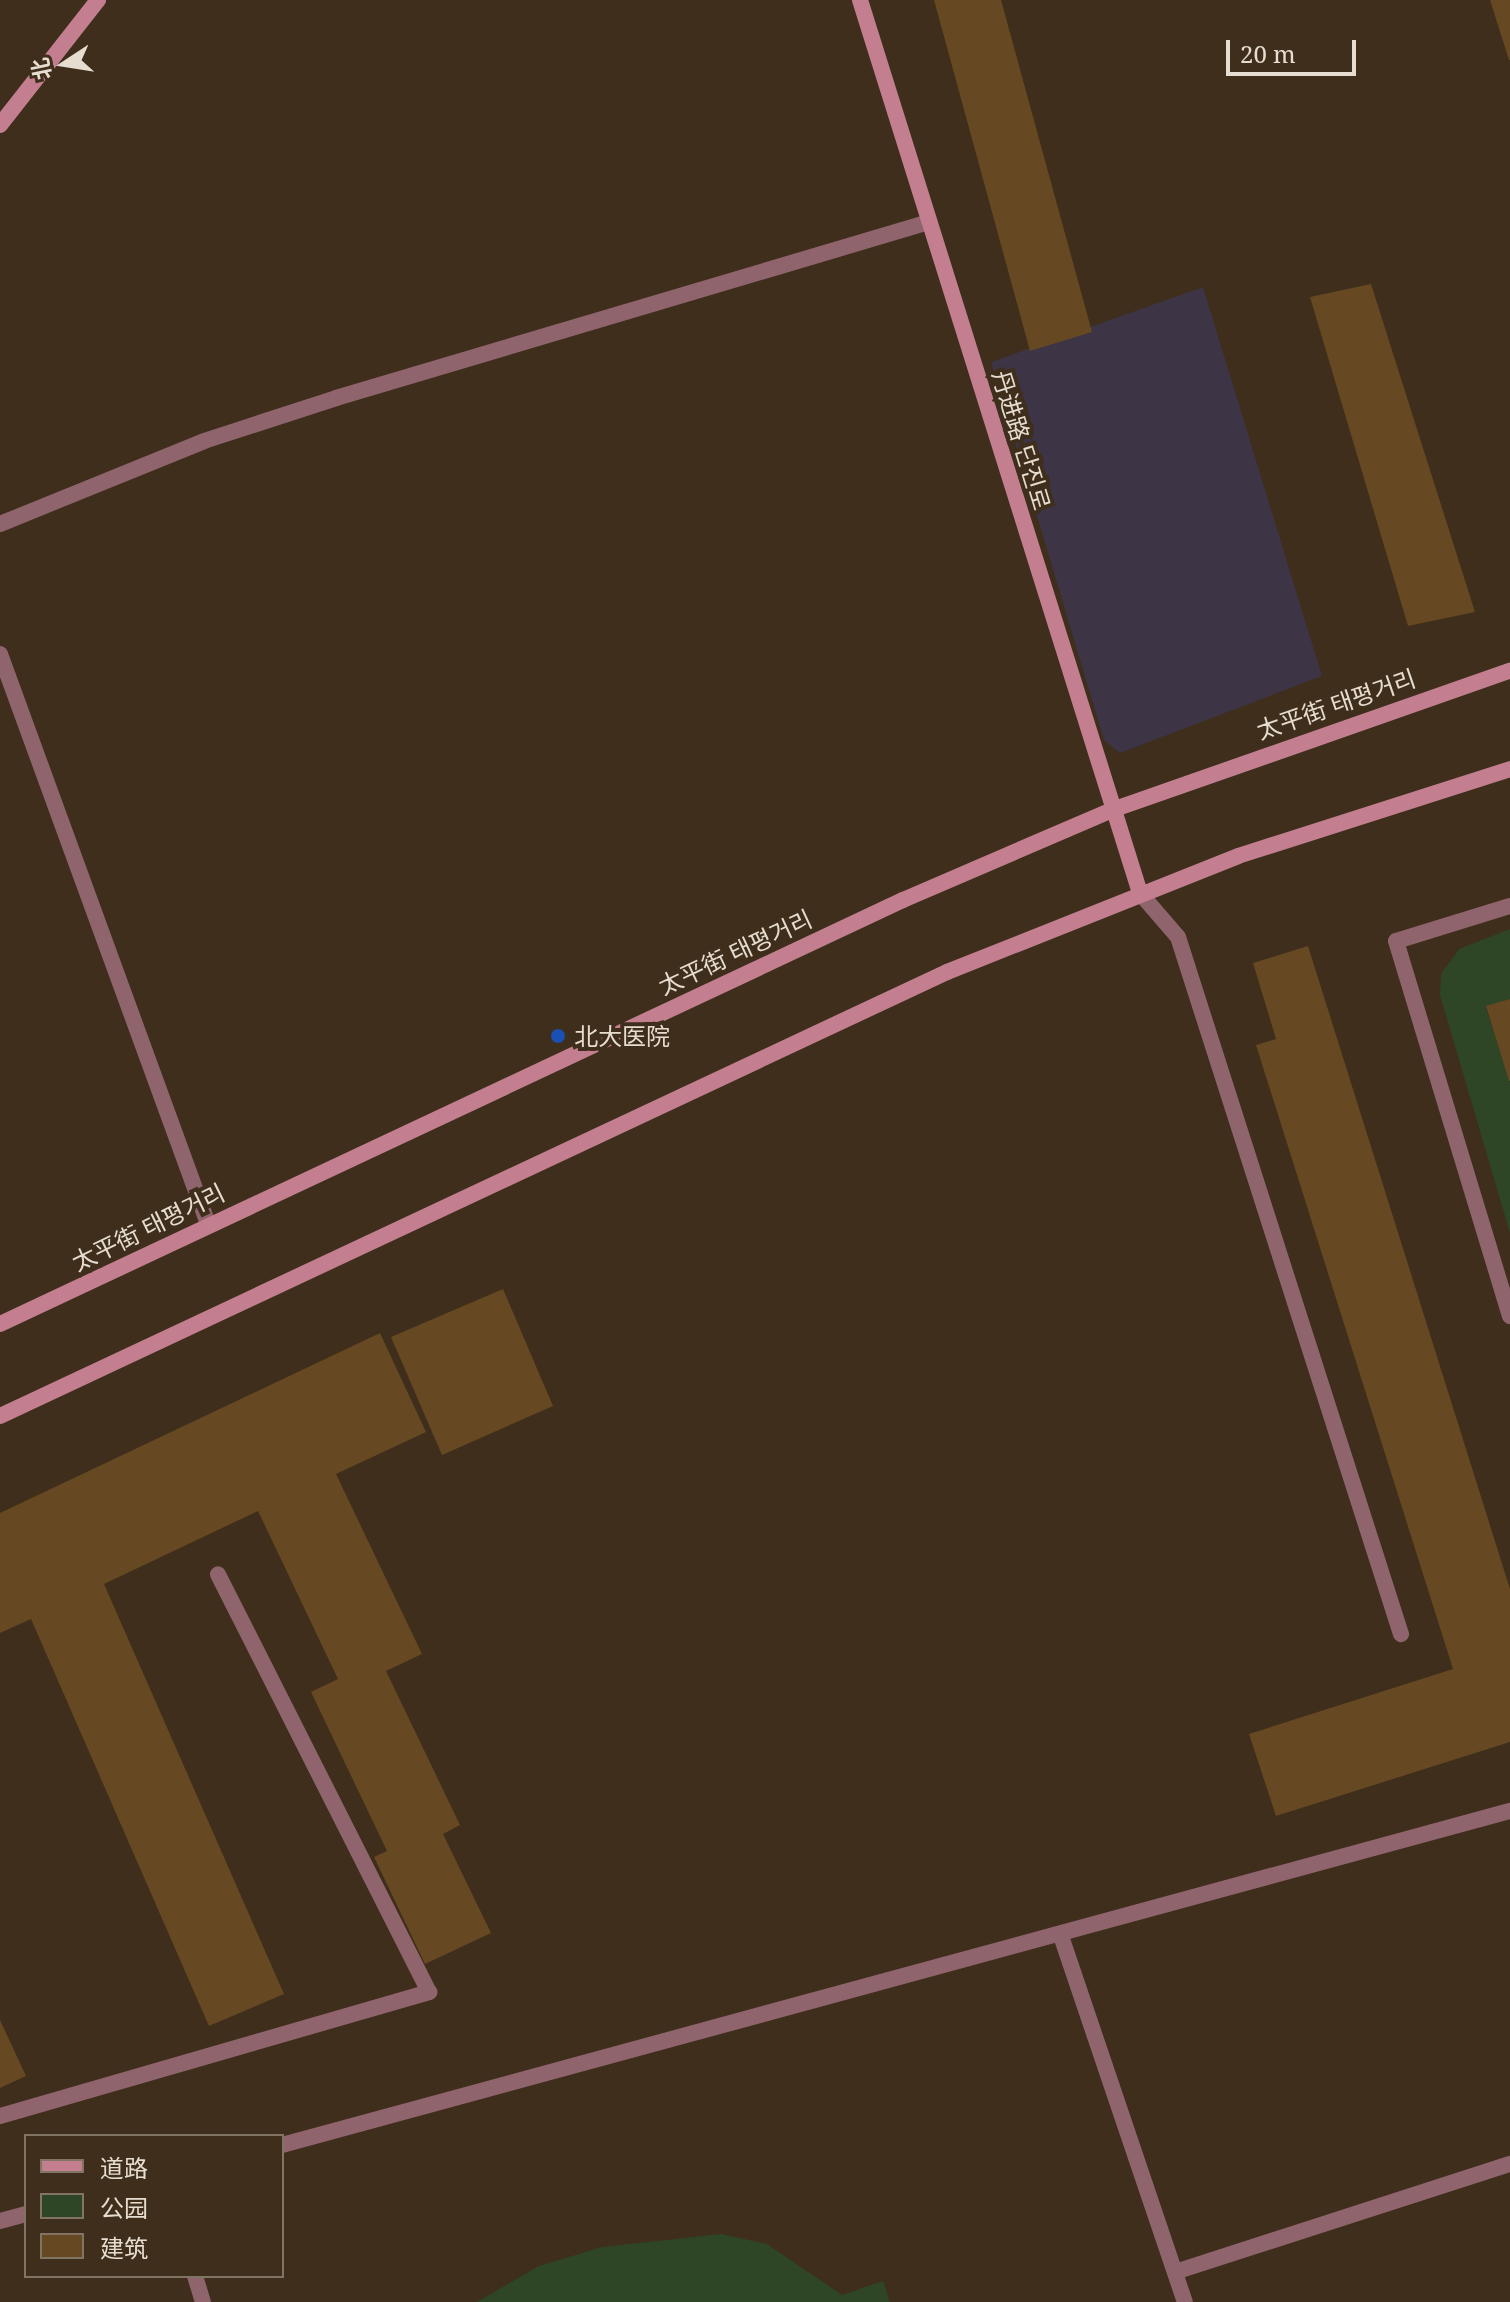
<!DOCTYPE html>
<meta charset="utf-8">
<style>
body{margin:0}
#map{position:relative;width:1510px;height:2302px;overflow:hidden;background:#3e2e1b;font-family:"Noto Serif","Noto Sans SC","Noto Sans KR",serif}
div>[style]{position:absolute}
.industrial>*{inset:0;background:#3d3546}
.green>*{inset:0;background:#2e4626}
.building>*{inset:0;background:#664822}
.lane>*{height:16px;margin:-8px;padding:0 8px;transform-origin:8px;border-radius:8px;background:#8f646d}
.street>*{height:16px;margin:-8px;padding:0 8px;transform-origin:8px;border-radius:8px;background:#8f646d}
.secondary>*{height:16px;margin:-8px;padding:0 8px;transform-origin:8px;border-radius:8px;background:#c37f8f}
.dots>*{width:22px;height:22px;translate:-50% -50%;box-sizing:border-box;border:4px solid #3e2e1b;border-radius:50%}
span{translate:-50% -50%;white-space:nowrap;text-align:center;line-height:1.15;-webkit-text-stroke:8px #3e2e1b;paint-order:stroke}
.street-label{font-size:24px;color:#e6dcd0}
.poi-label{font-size:24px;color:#e6dcd0}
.left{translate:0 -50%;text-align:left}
.legend{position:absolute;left:24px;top:2134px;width:260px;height:144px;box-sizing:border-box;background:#3e2e1b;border:2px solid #817463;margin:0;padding:10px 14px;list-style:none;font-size:24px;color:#e6dcd0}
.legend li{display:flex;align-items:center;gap:16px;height:40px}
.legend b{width:40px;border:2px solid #817463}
.north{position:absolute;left:24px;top:24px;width:80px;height:80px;-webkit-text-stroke:6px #3e2e1b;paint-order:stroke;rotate:258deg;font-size:22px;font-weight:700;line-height:32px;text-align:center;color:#e6dcd0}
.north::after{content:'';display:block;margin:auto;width:28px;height:36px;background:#e6dcd0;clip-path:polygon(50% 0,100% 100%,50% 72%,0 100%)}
.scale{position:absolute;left:1226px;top:40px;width:130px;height:36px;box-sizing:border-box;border:4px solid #e6dcd0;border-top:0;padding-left:10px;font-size:24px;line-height:28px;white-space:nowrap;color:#e6dcd0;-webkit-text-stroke:6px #3e2e1b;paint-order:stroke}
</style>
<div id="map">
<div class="industrial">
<i style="clip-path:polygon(1203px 287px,1322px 676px,1120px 753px,1104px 740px,991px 362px)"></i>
</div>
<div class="green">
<i style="clip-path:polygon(1510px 929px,1510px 999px,1486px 1007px,1510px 1083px,1510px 1233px,1440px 995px,1441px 974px,1459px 949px)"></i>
<i style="clip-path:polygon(721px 2234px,767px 2244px,842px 2295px,883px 2281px,890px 2302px,477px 2302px,539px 2266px,602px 2247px)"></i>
</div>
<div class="building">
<i style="clip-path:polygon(934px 0,1001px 0,1092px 332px,1030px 351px)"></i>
<i style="clip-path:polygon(1490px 0,1510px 0,1510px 60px,1509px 60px)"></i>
<i style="clip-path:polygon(1371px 284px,1475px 612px,1408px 626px,1310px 297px)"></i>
<i style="clip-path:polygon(1308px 946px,1510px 1589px,1510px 1742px,1276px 1816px,1249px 1734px,1453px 1669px,1256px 1045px,1276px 1039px,1253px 963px)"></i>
<i style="clip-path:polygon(1510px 999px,1510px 1081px,1509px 1081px,1486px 1006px)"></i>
<i style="clip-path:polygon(503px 1289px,553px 1406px,442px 1455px,391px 1337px)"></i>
<i style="clip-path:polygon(380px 1333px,426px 1432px,336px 1474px,422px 1654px,386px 1671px,460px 1825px,443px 1834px,491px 1933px,425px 1964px,374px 1857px,387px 1851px,311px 1692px,338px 1679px,258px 1511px,104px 1584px,284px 1994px,209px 2026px,31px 1619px,0 1633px,0 1513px)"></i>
<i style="clip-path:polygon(0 2020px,26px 2076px,0 2088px)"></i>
</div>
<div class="lane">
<i style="left:0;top:524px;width:220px;rotate:-22.1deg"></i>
<i style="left:204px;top:441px;width:139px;rotate:-18deg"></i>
<i style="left:336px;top:398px;width:619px;rotate:-16.53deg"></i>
<i style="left:1140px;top:893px;width:58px;rotate:49.2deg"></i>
<i style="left:1178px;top:937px;width:732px;rotate:72.26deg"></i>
<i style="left:1510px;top:906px;width:119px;rotate:162.9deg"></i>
<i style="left:1396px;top:941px;width:392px;rotate:73.1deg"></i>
<i style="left:1061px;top:1936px;width:386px;rotate:71.3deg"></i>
<i style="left:0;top:2116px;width:447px;rotate:-16.1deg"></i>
<i style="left:429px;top:1992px;width:468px;rotate:-116.8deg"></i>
<i style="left:282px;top:2145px;width:1273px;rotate:-15.22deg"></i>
<i style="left:0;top:2221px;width:27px;rotate:-15deg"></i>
<i style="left:1175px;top:2272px;width:352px;rotate:-17.9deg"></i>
<i style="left:195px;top:2276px;width:27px;rotate:73deg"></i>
</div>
<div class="street">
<i style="left:0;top:654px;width:607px;rotate:69.95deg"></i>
</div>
<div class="secondary">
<i style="left:860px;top:0;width:936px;rotate:72.59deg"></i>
<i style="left:0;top:125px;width:159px;rotate:-51.9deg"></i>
<i style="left:0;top:1324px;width:998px;rotate:-25.15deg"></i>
<i style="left:903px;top:900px;width:228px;rotate:-23.3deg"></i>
<i style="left:1112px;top:810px;width:422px;rotate:-19.3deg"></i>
<i style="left:0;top:1416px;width:1046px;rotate:-25.12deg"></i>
<i style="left:947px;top:972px;width:313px;rotate:-21.7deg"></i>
<i style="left:1238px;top:856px;width:286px;rotate:-17.7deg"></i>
</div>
<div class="dots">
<i style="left:558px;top:1036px;background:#1a4fb4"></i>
</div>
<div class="street-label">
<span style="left:1022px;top:440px;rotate:73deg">丹进路 단진로</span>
<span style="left:1336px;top:704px;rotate:-19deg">太平街 태평거리</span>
<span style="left:735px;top:952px;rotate:-25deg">太平街 태평거리</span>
<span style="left:148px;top:1227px;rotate:-26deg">太平街 태평거리</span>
</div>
<div class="poi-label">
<span class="left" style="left:574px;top:1036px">北大医院</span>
</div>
<ul class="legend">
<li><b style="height:10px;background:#c37f8f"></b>道路</li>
<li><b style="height:22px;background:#2e4626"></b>公园</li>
<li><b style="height:22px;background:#664822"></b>建筑</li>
</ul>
<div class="north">北</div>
<div class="scale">20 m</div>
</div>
